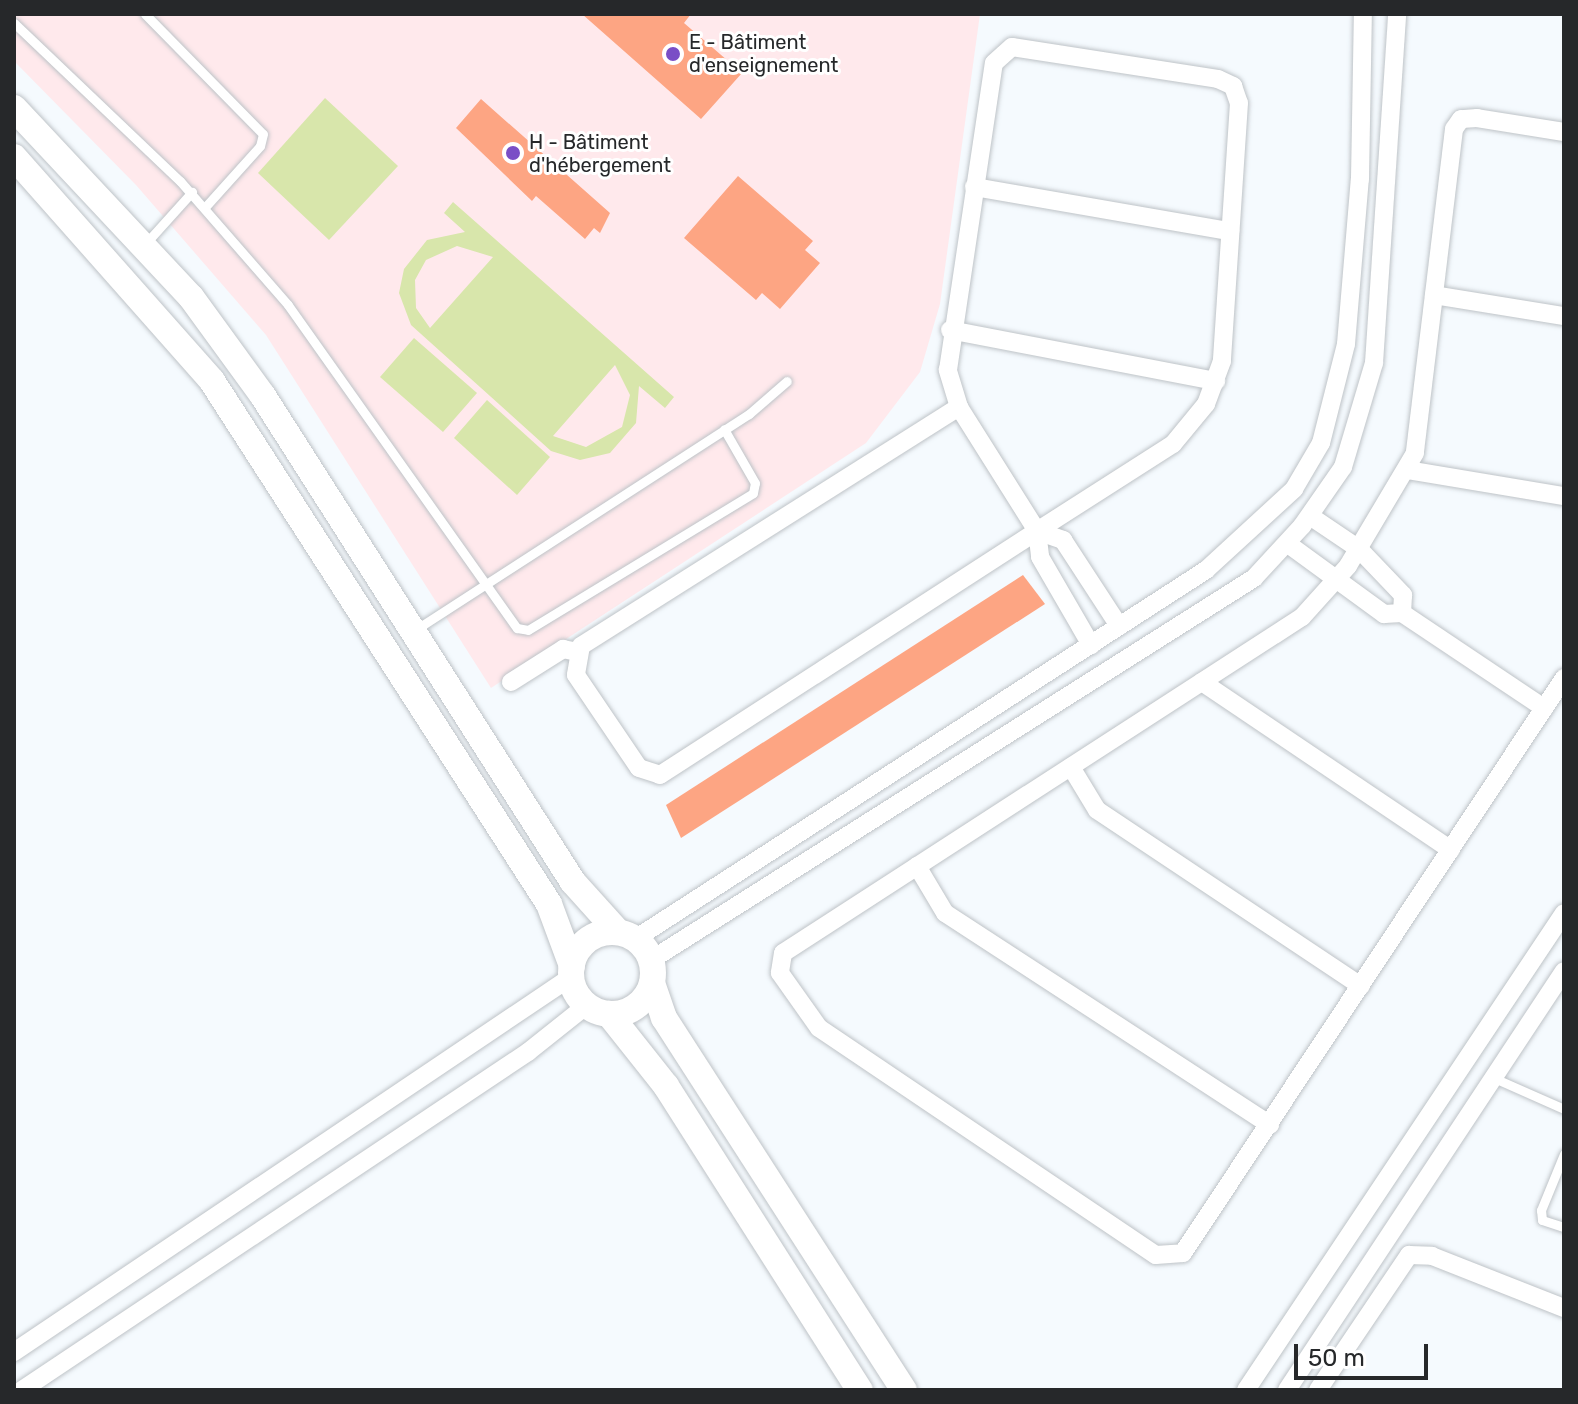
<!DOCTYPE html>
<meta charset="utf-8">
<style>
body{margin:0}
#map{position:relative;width:1578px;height:1404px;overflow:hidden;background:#f5fafe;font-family:Rubik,sans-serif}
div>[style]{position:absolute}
.education>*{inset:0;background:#ffe9ec}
.green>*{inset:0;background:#d8e6ab}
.building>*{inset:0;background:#fda583}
.roads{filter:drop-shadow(0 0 2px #bec3c7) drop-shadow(0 0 2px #bec3c7)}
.lane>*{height:9px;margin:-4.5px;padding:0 4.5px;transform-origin:4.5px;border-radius:4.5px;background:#fff}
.street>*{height:18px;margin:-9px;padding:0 9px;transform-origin:9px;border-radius:9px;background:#fff}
.secondary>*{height:26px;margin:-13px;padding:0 13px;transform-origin:13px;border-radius:13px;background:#fff}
.secondary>.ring{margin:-13px;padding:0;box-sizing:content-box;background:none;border:26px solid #fff;border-radius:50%}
.dots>*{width:22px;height:22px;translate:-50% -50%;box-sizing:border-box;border:4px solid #fff;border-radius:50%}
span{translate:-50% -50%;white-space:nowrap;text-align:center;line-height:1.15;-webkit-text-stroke:6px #fff;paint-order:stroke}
.poi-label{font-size:20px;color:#26282a}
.left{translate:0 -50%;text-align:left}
.frame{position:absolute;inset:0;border:16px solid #26282a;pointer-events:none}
.scale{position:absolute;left:1294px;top:1344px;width:134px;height:36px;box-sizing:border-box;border:4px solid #26282a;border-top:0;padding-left:10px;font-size:24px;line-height:28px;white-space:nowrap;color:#26282a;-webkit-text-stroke:6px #fff;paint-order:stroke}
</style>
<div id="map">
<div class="education">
<i style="clip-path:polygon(14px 14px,980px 14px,940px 304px,920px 372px,866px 443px,491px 688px,266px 335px,136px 185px,14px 61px)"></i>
</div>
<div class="green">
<i style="clip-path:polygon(325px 98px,398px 166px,329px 240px,258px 173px)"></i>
<i style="clip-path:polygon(evenodd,453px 202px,674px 397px,665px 408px,639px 386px,636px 423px,610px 453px,580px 460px,551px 451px,411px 325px,399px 293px,404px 269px,427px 240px,465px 232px,444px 213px,453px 202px,457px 246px,493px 257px,430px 328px,416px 308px,415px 280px,426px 260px,457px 246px,453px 202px,615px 365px,630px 395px,622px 427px,586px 447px,553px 436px,615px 365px)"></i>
<i style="clip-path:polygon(414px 338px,477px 393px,443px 432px,380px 377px)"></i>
<i style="clip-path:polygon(487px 400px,550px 457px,517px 495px,454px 438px)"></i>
</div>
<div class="building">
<i style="clip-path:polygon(582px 14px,691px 14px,684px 23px,742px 73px,701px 119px)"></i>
<i style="clip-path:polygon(481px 99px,610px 213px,600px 233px,594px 228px,585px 239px,536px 196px,532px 201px,456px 128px)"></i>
<i style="clip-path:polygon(738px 176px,813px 241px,805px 250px,820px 263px,780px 309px,762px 293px,756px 300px,684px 238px)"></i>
<i style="clip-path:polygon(1023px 575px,1045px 604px,681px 838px,666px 805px)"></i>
</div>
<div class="roads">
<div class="lane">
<i style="left:145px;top:14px;width:168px;rotate:45.5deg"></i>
<i style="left:263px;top:134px;width:12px;rotate:104deg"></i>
<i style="left:260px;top:146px;width:82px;rotate:132deg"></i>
<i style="left:14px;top:23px;width:229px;rotate:43.6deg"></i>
<i style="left:180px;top:181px;width:164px;rotate:48.9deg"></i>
<i style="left:288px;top:305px;width:396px;rotate:54.7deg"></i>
<i style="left:517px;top:628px;width:11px;rotate:10deg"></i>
<i style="left:528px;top:630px;width:263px;rotate:-31.3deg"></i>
<i style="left:753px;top:493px;width:10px;rotate:-79deg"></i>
<i style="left:755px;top:483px;width:62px;rotate:-119.9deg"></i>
<i style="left:146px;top:243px;width:69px;rotate:-48deg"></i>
<i style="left:415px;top:630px;width:398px;rotate:-32.9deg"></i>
<i style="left:749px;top:414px;width:50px;rotate:-41deg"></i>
<i style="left:1494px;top:1078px;width:77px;rotate:23.9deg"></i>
<i style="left:1564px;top:1154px;width:61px;rotate:112.3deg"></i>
<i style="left:1541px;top:1210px;width:10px;rotate:84deg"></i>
<i style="left:1542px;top:1220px;width:23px;rotate:18deg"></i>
</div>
<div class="street">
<i style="left:1012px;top:47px;width:208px;rotate:8.8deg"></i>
<i style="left:1218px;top:79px;width:17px;rotate:25deg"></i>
<i style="left:1233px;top:86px;width:18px;rotate:71deg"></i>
<i style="left:1239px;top:103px;width:259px;rotate:93.8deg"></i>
<i style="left:1222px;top:361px;width:46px;rotate:110.4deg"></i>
<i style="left:1206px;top:404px;width:52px;rotate:129.5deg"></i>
<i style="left:1173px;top:444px;width:161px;rotate:147.4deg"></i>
<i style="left:1037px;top:531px;width:146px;rotate:-122.2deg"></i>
<i style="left:959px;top:407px;width:39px;rotate:-107deg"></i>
<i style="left:948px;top:370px;width:310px;rotate:-81.5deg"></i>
<i style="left:994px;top:63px;width:24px;rotate:-42deg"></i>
<i style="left:1564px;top:132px;width:88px;rotate:-170.9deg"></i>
<i style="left:1477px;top:118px;width:16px;rotate:176deg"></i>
<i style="left:1461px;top:119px;width:12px;rotate:125deg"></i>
<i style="left:1454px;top:129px;width:326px;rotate:96.9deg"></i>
<i style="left:1415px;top:453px;width:131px;rotate:120.7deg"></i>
<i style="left:1348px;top:566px;width:69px;rotate:132deg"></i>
<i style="left:1302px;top:617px;width:618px;rotate:147.08deg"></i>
<i style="left:783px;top:953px;width:20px;rotate:99deg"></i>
<i style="left:780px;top:973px;width:67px;rotate:54.7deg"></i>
<i style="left:819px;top:1028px;width:406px;rotate:34deg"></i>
<i style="left:1156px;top:1255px;width:27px;rotate:-4deg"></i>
<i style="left:1183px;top:1253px;width:690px;rotate:-56.47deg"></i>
<i style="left:974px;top:187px;width:260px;rotate:9.8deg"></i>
<i style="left:1434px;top:295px;width:132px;rotate:9.2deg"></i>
<i style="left:950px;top:330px;width:271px;rotate:10.9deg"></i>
<i style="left:959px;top:407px;width:447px;rotate:147.7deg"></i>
<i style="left:581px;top:646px;width:29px;rotate:100deg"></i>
<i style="left:576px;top:675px;width:112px;rotate:55.9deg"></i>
<i style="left:639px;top:768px;width:22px;rotate:18deg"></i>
<i style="left:660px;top:775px;width:449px;rotate:-32.9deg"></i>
<i style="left:1037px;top:531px;width:28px;rotate:19deg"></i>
<i style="left:1063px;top:540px;width:103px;rotate:56.9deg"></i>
<i style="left:1408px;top:470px;width:158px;rotate:9.5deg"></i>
<i style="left:1310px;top:516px;width:59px;rotate:34deg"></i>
<i style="left:1359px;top:549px;width:64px;rotate:46.3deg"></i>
<i style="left:1403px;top:595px;width:18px;rotate:93deg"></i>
<i style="left:1037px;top:531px;width:26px;rotate:83deg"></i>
<i style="left:1040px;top:557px;width:102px;rotate:59.9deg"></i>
<i style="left:1288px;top:544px;width:119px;rotate:36.1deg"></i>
<i style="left:1384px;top:614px;width:18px;rotate:-3deg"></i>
<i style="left:1402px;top:613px;width:171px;rotate:33.8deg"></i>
<i style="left:511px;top:682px;width:62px;rotate:-32.4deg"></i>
<i style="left:563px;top:649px;width:14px;rotate:12deg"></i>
<i style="left:1202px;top:682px;width:300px;rotate:34deg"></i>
<i style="left:1071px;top:767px;width:50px;rotate:58.8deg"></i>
<i style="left:1097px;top:810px;width:317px;rotate:33.7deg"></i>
<i style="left:917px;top:866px;width:55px;rotate:59.2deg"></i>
<i style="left:945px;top:913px;width:388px;rotate:33.1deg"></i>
<i style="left:635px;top:939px;width:680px;rotate:-32.87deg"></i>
<i style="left:1206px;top:570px;width:120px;rotate:-42.6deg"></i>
<i style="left:1294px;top:489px;width:53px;rotate:-59.6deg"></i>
<i style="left:1321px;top:443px;width:102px;rotate:-75.8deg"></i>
<i style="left:1346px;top:344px;width:166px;rotate:-85.2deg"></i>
<i style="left:1360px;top:179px;width:165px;rotate:-89deg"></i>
<i style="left:651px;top:960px;width:714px;rotate:-32.35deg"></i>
<i style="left:1254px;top:578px;width:71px;rotate:-47.3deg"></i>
<i style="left:1302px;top:526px;width:72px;rotate:-55.2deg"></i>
<i style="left:1343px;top:467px;width:109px;rotate:-73.4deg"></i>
<i style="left:1374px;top:363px;width:350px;rotate:-86.2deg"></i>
<i style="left:14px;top:1352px;width:671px;rotate:-33.95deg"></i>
<i style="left:22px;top:1390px;width:609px;rotate:-33.74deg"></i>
<i style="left:528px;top:1052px;width:75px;rotate:-38.5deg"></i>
<i style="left:1246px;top:1390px;width:573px;rotate:-56.31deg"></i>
<i style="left:1287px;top:1390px;width:502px;rotate:-56.53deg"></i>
<i style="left:1318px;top:1390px;width:163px;rotate:-56deg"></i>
<i style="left:1409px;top:1255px;width:23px;rotate:2deg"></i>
<i style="left:1432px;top:1256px;width:142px;rotate:21.5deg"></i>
</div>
<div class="secondary">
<i style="left:14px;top:108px;width:259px;rotate:46.9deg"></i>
<i style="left:191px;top:297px;width:122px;rotate:54deg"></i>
<i style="left:263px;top:396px;width:576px;rotate:57.47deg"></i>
<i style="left:573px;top:882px;width:67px;rotate:48deg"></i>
<i style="left:14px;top:157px;width:299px;rotate:48.5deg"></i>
<i style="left:212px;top:381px;width:622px;rotate:57.2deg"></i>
<i style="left:549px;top:904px;width:66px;rotate:69.6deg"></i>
<i class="ring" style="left:571px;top:932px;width:56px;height:56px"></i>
<i style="left:652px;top:983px;width:37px;rotate:71deg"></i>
<i style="left:664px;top:1018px;width:443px;rotate:57.2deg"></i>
<i style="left:609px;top:1014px;width:92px;rotate:51.6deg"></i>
<i style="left:666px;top:1086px;width:361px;rotate:57.5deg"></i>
</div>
</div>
<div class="dots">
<i style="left:673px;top:54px;background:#7a4ec6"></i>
<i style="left:513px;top:153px;background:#7a4ec6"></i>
</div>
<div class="poi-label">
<span class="left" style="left:689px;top:54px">E - Bâtiment<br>d'enseignement</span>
<span class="left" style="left:529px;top:154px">H - Bâtiment<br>d'hébergement</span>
</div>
<div class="frame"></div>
<div class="scale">50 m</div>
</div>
